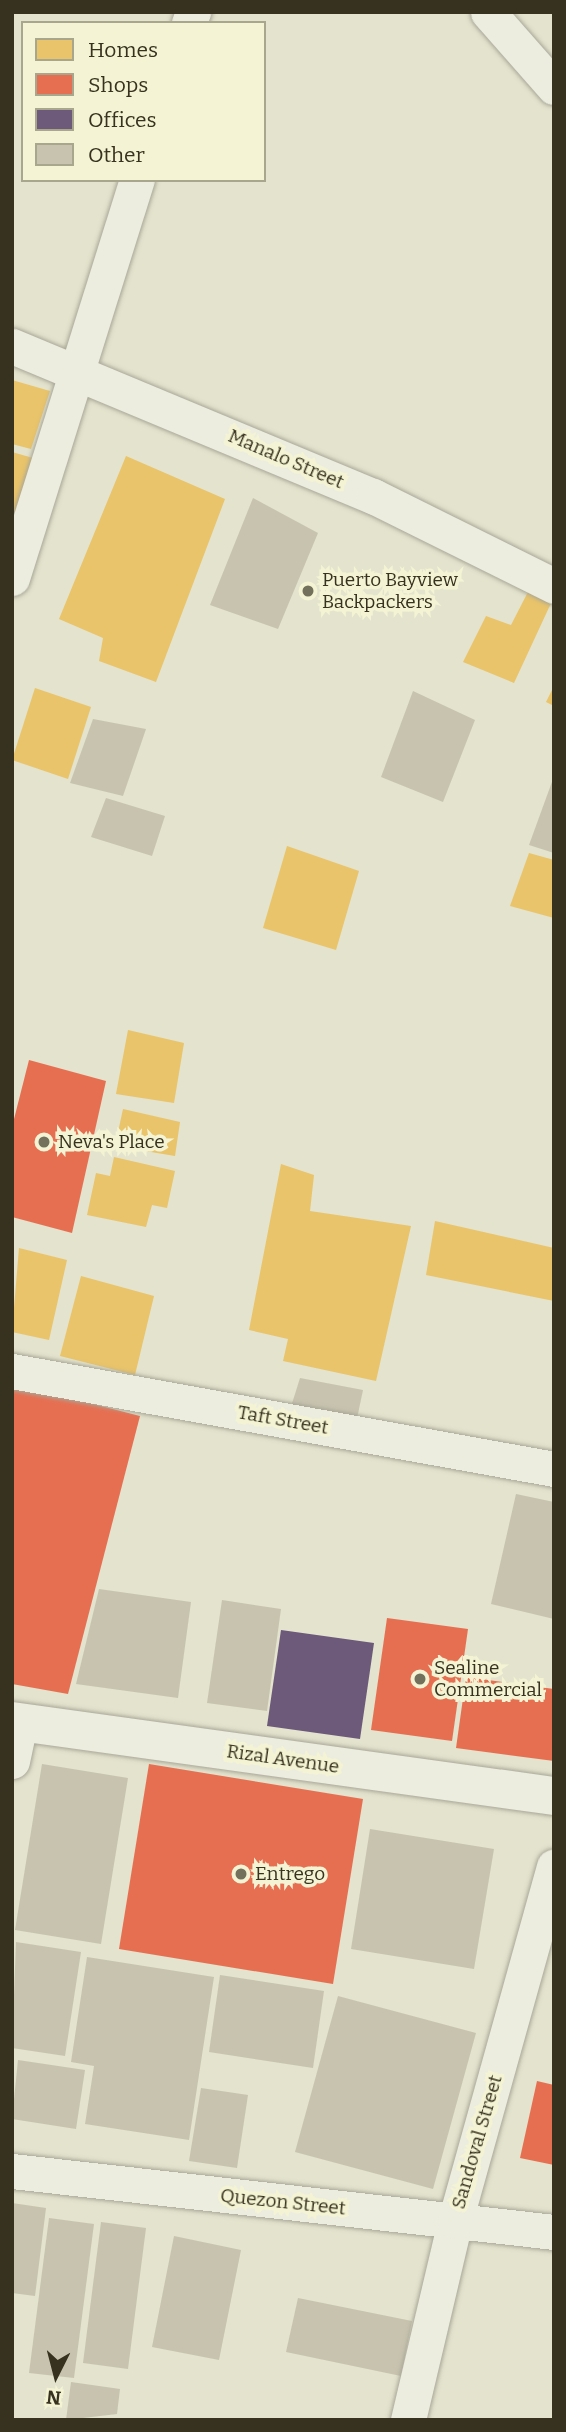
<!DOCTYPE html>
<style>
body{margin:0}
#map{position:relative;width:566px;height:2432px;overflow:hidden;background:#e3e3ce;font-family:Bitter,serif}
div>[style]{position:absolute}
.homes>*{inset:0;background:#e9c46a}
.shops>*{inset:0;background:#e76f51}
.offices>*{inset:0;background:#6d597a}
.building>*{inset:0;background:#c7c3af}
.roads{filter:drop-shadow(0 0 2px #a9a797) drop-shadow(0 0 2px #a9a797)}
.street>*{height:35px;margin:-17.5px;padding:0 17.5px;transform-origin:17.5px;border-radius:17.5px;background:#ececdf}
.secondary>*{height:38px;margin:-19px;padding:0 19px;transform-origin:19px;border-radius:19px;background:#ececdf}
.dots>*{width:19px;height:19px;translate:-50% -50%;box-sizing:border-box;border:4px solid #f4f4d4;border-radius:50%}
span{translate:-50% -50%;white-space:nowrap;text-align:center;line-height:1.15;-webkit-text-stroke:7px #f4f4d4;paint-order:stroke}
.street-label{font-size:19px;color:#37321f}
.poi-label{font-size:19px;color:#37321f}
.left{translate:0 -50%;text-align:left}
.frame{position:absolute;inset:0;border:14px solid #37321f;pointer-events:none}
.legend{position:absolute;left:21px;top:21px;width:245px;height:161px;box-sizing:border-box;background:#f4f4d4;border:2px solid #a8a68c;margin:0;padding:9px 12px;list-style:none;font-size:21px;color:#37321f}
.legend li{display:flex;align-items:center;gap:14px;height:35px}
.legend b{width:35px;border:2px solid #a8a68c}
.north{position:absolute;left:21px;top:2341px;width:70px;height:70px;-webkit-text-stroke:5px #f4f4d4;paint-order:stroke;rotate:186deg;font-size:19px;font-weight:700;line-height:28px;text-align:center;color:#37321f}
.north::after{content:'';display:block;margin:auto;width:24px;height:32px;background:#37321f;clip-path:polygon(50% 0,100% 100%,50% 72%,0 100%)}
</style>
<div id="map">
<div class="homes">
<i style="clip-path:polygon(12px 380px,50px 391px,31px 449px,12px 444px)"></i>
<i style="clip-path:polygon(12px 452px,33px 458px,12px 520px)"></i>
<i style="clip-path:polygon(126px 456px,225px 499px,156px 682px,99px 661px,103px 638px,59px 619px)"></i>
<i style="clip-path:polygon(530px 588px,552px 601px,514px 683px,463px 662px,486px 616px,511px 625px)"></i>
<i style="clip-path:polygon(554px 686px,554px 706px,546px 702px)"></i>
<i style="clip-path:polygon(35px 688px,91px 707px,68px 779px,12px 760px)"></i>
<i style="clip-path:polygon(287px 846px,359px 871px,336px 950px,263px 928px)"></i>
<i style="clip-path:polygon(529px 853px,554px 860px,554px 918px,510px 906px)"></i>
<i style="clip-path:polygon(128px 1030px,184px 1043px,174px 1103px,116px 1094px)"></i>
<i style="clip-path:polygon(123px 1109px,180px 1122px,175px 1156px,115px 1146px)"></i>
<i style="clip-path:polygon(114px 1157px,175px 1171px,167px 1208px,152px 1205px,146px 1227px,87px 1215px,96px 1173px,110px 1176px)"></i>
<i style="clip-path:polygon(281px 1164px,314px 1175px,310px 1211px,411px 1226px,376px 1381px,283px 1361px,288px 1339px,249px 1330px)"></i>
<i style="clip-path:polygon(435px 1221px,554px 1248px,554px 1301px,426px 1275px)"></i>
<i style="clip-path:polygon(19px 1248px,67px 1260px,49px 1340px,12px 1332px)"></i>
<i style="clip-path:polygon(81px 1276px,154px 1296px,135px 1375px,60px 1356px)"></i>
</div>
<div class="shops">
<i style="clip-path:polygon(29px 1060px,106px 1081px,72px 1233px,12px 1217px,12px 1127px)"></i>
<i style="clip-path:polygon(12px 1383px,140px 1416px,68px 1694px,12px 1684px)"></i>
<i style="clip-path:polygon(387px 1618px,468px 1629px,452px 1741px,371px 1730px)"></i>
<i style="clip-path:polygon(466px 1677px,554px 1689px,554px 1761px,456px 1748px)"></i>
<i style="clip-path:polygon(149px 1764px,363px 1799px,333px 1984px,119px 1949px)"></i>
<i style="clip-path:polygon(537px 2081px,554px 2085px,554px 2165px,520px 2158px)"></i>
</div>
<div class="offices">
<i style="clip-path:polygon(281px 1630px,374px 1643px,360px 1739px,267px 1726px)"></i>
</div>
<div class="building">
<i style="clip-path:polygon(253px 498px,318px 533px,278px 629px,210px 605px)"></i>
<i style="clip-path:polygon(413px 691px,475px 720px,443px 802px,381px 777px)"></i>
<i style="clip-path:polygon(93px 719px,146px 729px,123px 796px,70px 783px)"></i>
<i style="clip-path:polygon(553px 779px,554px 779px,554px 853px,529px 845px)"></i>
<i style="clip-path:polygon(106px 798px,165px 816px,152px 856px,91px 837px)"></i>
<i style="clip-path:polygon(300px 1378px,363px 1390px,355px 1428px,289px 1413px)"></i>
<i style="clip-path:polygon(516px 1494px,554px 1502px,554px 1619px,491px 1604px)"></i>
<i style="clip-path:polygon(99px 1589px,191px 1602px,178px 1698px,76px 1684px)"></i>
<i style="clip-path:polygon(222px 1600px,281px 1609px,267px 1711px,207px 1703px)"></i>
<i style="clip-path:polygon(42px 1764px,128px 1778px,101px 1944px,15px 1930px)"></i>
<i style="clip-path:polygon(370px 1829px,494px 1849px,474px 1969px,351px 1949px)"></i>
<i style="clip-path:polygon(16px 1942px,81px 1952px,65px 2056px,12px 2048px)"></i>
<i style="clip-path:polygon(87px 1957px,214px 1977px,189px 2140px,85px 2124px,94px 2066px,71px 2062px)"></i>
<i style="clip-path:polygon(220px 1975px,324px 1991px,313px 2068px,209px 2052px)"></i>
<i style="clip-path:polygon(338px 1996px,476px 2033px,433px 2189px,295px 2152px)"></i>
<i style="clip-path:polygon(18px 2060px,85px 2070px,76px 2129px,12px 2119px)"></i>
<i style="clip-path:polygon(201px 2088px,248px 2095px,237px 2168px,189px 2161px)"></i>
<i style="clip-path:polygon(12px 2203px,46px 2208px,35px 2296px,12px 2293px)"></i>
<i style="clip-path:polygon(49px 2218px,94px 2224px,74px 2378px,29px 2373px)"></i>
<i style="clip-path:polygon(101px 2222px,146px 2228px,128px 2369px,83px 2363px)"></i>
<i style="clip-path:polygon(174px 2236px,241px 2250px,219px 2360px,152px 2347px)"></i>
<i style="clip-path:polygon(298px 2298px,412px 2321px,401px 2376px,286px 2352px)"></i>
<i style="clip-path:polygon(71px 2382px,120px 2389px,117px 2414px,66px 2420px)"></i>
</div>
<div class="roads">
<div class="street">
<i style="left:488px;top:12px;width:100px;rotate:48.7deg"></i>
<i style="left:189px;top:23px;width:12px;rotate:-70deg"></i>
<i style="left:12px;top:346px;width:391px;rotate:22.6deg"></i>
<i style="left:373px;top:496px;width:202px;rotate:26.4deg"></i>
<i style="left:12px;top:578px;width:417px;rotate:-72.6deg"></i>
<i style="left:12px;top:1371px;width:551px;rotate:10.25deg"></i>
<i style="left:12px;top:1761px;width:40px;rotate:-78deg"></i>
<i style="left:12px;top:2171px;width:545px;rotate:6.42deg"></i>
<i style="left:408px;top:2420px;width:204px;rotate:-76.7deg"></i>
<i style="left:455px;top:2221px;width:368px;rotate:-74.4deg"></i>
</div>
<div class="secondary">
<i style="left:12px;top:1721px;width:547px;rotate:7.88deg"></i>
</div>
</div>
<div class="dots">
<i style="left:308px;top:591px;background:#73705c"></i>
<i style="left:44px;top:1142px;background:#73705c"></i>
<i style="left:420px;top:1679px;background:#73705c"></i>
<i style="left:241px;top:1874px;background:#73705c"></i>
</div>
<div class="street-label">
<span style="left:286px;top:459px;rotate:23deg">Manalo Street</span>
<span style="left:283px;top:1420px;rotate:10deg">Taft Street</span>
<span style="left:283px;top:1759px;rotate:8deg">Rizal Avenue</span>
<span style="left:477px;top:2142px;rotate:-74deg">Sandoval Street</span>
<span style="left:283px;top:2202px;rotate:6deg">Quezon Street</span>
</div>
<div class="poi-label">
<span class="left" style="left:322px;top:591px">Puerto Bayview<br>Backpackers</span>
<span class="left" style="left:58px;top:1142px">Neva's Place</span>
<span class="left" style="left:434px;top:1679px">Sealine<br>Commercial</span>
<span class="left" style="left:255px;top:1874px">Entrego</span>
</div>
<div class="frame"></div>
<ul class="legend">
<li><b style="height:19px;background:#e9c46a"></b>Homes</li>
<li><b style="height:19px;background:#e76f51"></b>Shops</li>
<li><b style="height:19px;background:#6d597a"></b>Offices</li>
<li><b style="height:19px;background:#c7c3af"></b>Other</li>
</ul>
<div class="north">N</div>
</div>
